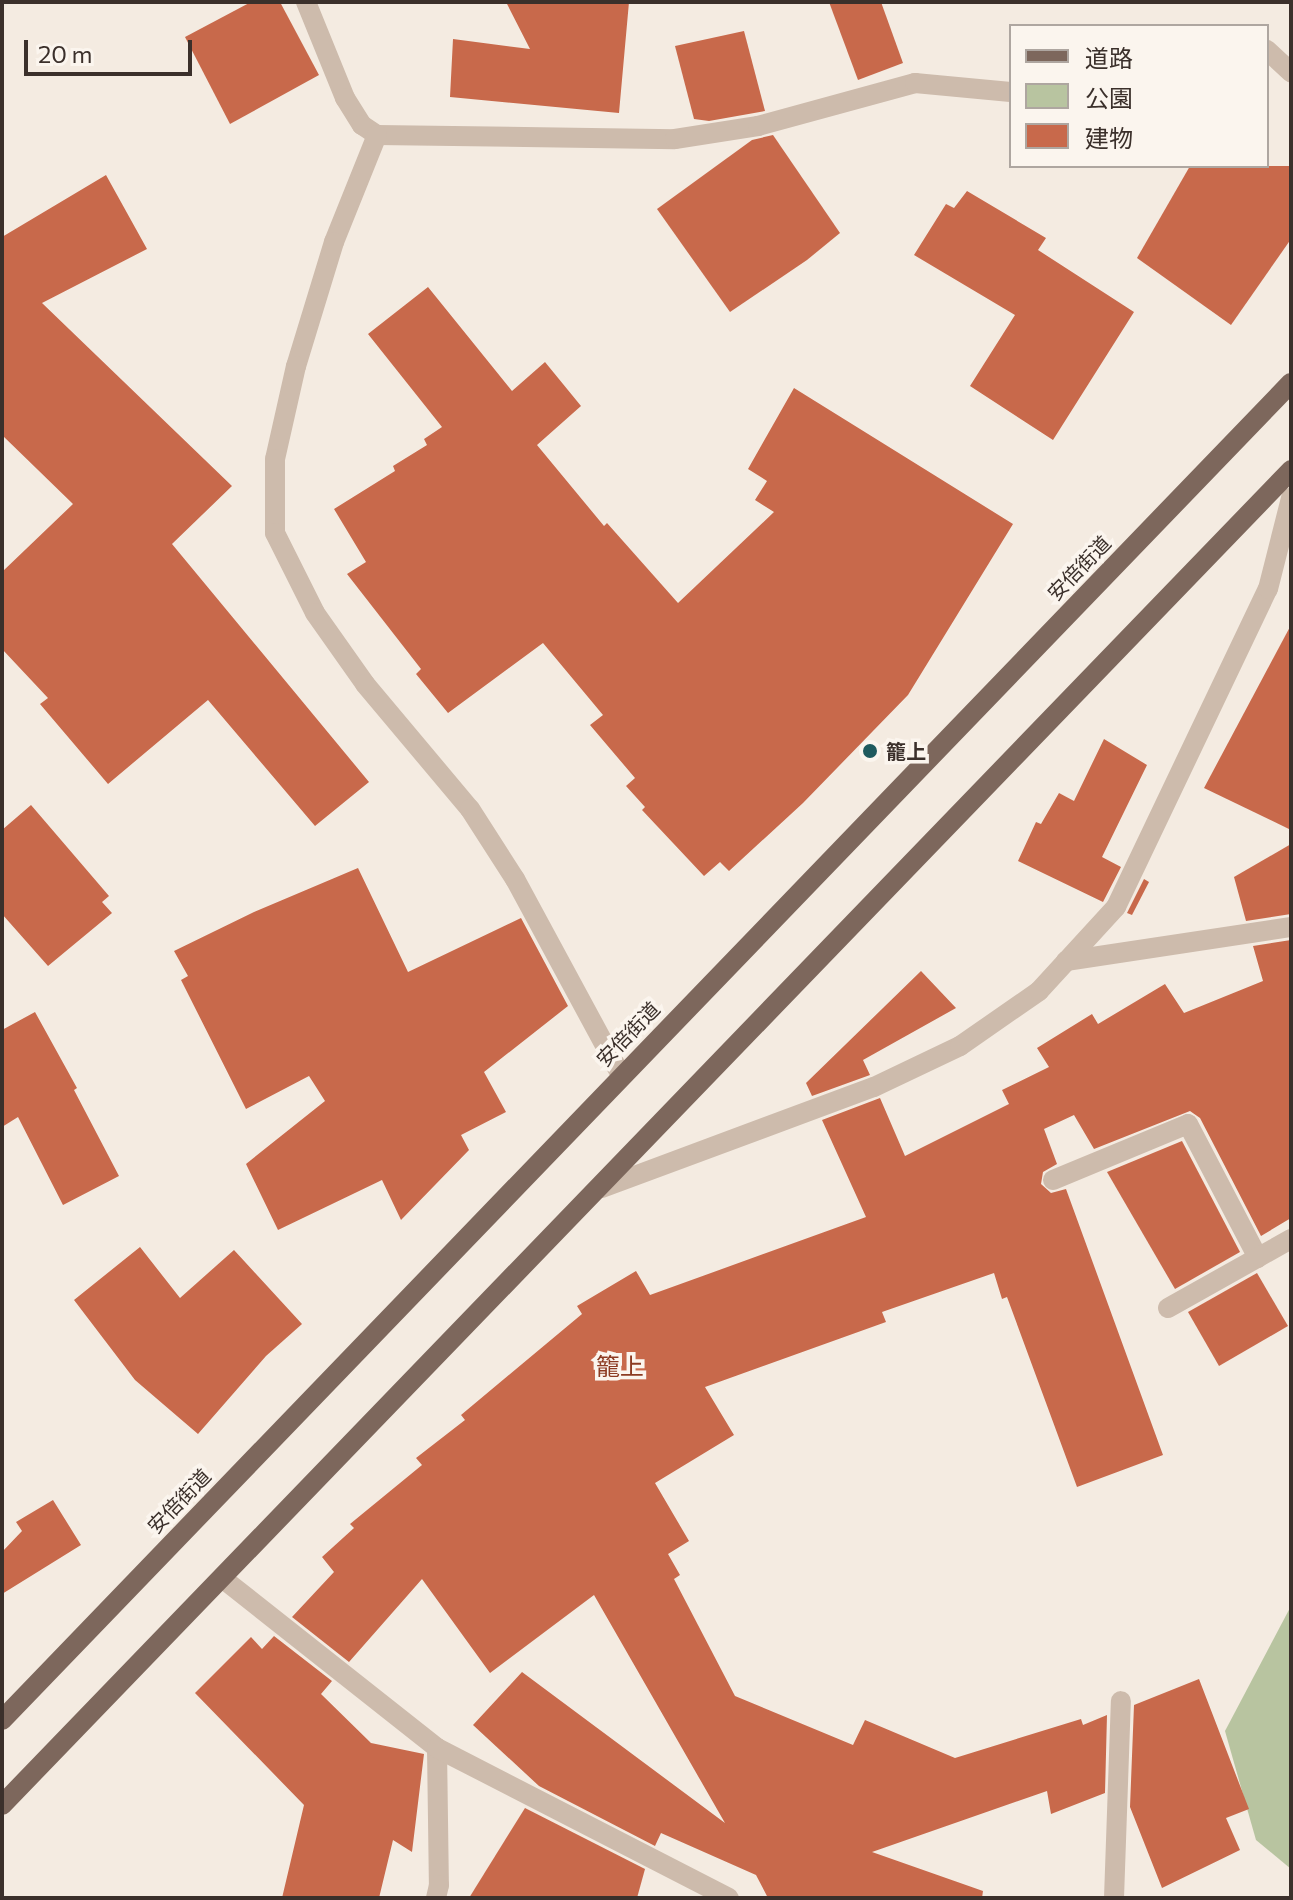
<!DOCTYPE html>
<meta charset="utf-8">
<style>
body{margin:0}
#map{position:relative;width:1293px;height:1900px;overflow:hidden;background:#f4ebe1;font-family:Commissioner,"Noto Sans JP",sans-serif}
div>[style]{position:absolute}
.green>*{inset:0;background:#b8c4a0}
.building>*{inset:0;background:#c8694b}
.lane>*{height:20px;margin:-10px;padding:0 10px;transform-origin:10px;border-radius:10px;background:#cdbbac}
.street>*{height:20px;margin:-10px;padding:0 10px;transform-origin:10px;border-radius:10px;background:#cdbbac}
.primary>*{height:20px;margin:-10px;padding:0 10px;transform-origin:10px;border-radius:10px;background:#7d675c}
.dots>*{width:22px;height:22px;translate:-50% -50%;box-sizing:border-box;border:4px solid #fbf5ee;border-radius:50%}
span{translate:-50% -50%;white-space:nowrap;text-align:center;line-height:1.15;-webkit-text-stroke:7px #fbf5ee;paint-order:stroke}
.street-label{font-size:20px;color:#3b302b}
.poi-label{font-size:20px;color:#3b302b;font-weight:700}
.left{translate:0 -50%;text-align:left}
.quarter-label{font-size:24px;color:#8c3b22}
.frame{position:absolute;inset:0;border:4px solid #3b302b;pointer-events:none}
.legend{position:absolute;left:1009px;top:24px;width:260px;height:144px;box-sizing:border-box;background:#fbf5ee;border:2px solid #aea6a0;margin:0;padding:10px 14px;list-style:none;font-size:24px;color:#3b302b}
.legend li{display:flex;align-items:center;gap:16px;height:40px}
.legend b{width:40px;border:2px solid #aea6a0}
.scale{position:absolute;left:24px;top:40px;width:168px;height:36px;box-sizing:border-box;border:4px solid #3b302b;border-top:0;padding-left:10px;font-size:24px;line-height:28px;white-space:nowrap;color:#3b302b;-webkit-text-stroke:6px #fbf5ee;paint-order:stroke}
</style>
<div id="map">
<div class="green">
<i style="clip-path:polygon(1291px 1606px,1291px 1869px,1256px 1840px,1225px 1731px)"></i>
</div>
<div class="building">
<i style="clip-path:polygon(251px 2px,280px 2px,319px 75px,230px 124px,185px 37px)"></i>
<i style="clip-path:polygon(506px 2px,629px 2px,619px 113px,450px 97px,453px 39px,530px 49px)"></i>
<i style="clip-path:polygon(829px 2px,881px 2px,903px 63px,858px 80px)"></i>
<i style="clip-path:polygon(744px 31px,765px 111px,709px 121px,694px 119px,675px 46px)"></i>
<i style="clip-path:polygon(773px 135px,840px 233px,807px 260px,730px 312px,657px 209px,752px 140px)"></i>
<i style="clip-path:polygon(1190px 166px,1291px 166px,1291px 239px,1231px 325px,1137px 258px)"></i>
<i style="clip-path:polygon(106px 175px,147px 249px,42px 303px,232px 486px,172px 544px,369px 782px,315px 826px,208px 700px,108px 784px,40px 704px,48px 698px,2px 649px,2px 572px,73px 504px,2px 435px,2px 237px)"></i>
<i style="clip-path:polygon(967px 191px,1046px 238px,1038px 250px,1134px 312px,1053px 440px,970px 386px,1015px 315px,914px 255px,946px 204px,954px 208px)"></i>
<i style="clip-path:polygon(428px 287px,512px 391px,545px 362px,581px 406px,537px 445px,604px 526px,607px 523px,678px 603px,774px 512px,755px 500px,767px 481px,748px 469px,794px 388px,1013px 524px,908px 695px,803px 803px,729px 871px,720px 862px,704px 876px,642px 810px,645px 807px,626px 786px,635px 778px,590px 725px,603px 715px,543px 643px,448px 713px,416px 674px,421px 669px,347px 574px,366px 562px,334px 509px,395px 471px,393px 466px,427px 445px,424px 439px,442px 427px,368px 334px)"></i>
<i style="clip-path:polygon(1291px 625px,1291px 830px,1204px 788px)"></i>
<i style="clip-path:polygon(1104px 739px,1147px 765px,1102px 857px,1121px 867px,1103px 902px,1018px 861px,1036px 822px,1041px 824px,1059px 793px,1074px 801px)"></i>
<i style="clip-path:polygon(31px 805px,109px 896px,102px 902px,112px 913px,48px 966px,2px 914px,2px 830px)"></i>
<i style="clip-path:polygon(1291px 844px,1291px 914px,1246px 921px,1234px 877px)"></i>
<i style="clip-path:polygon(358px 868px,408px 972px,521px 918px,568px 1006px,484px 1072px,506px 1112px,461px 1135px,469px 1150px,401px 1220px,382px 1180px,278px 1230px,246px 1164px,325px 1101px,309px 1076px,246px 1109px,181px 980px,188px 976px,174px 951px,254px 912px)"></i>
<i style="clip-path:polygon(1144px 879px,1149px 882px,1132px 915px,1127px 913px)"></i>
<i style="clip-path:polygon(1291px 940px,1291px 1218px,1261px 1236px,1200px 1118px,1190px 1111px,1094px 1149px,1074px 1115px,1044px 1129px,1057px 1164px,1043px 1172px,1041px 1184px,1051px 1193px,1066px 1189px,1163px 1455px,1077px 1487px,1007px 1297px,1002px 1299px,994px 1273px,882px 1312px,886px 1322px,705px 1387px,734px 1435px,655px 1483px,689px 1541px,668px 1554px,680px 1575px,674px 1579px,735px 1696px,853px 1745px,865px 1720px,955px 1758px,1081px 1719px,1083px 1725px,1107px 1715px,1105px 1793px,1051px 1814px,1047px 1791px,872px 1852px,983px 1891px,982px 1898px,768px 1898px,756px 1875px,661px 1833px,655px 1846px,539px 1786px,473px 1725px,522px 1672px,725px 1823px,594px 1595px,490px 1673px,422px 1579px,349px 1662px,292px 1617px,334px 1572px,322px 1557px,354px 1528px,350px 1524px,422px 1465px,416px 1458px,465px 1420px,461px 1415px,582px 1314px,577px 1306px,636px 1271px,650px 1295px,866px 1217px,822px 1120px,880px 1098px,905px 1156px,1009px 1104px,1002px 1090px,1049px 1067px,1037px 1048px,1092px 1014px,1098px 1024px,1165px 984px,1184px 1013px,1263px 981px,1253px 946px)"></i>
<i style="clip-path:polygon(921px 971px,956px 1008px,863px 1060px,870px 1075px,812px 1096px,806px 1083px)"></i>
<i style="clip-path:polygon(35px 1012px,77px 1088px,74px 1090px,119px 1176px,63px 1205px,18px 1117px,2px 1127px,2px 1030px)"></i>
<i style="clip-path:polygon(1182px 1141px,1240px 1252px,1175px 1289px,1107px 1172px)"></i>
<i style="clip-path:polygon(140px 1247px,180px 1298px,234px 1250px,302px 1324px,266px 1356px,198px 1434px,135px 1380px,74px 1300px)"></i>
<i style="clip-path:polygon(1257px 1273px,1288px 1326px,1219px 1366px,1188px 1312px)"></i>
<i style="clip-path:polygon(53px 1500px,81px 1545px,2px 1594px,2px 1552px,22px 1531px,16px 1522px)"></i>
<i style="clip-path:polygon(274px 1636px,332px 1681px,321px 1694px,371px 1743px,424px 1754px,412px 1852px,393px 1840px,379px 1898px,282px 1898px,304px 1805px,195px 1693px,251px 1637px,262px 1649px)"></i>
<i style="clip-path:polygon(1199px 1679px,1249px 1809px,1226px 1818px,1240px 1850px,1162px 1888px,1130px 1807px,1134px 1705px)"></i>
<i style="clip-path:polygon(525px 1808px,645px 1869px,637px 1898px,469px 1898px)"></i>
</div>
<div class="lane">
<i style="left:306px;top:2px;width:104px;rotate:67.9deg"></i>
<i style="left:345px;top:98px;width:32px;rotate:58deg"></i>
<i style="left:362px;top:125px;width:18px;rotate:34deg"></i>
<i style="left:377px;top:135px;width:298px;rotate:0.8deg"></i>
<i style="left:675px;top:139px;width:84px;rotate:-8.9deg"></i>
<i style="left:758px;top:126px;width:163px;rotate:-15.3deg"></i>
<i style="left:915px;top:83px;width:96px;rotate:5.4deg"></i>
<i style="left:1267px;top:50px;width:33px;rotate:43deg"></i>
</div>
<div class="street">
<i style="left:377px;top:135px;width:115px;rotate:111.9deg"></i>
<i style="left:334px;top:242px;width:130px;rotate:107deg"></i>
<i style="left:296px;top:366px;width:95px;rotate:102.7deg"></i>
<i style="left:275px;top:459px;width:74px;rotate:90deg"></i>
<i style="left:275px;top:533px;width:89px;rotate:63.4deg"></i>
<i style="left:315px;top:613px;width:87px;rotate:54.8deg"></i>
<i style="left:365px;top:684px;width:163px;rotate:50deg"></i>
<i style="left:470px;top:809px;width:83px;rotate:57.3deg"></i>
<i style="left:515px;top:879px;width:223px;rotate:61.6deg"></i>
<i style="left:1066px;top:961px;width:228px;rotate:-8.6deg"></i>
<i style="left:1053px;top:1180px;width:146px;rotate:-22.5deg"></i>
<i style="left:1188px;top:1124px;width:151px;rotate:62.4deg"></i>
<i style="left:602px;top:1188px;width:290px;rotate:-20.4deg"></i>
<i style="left:874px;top:1087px;width:95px;rotate:-25.5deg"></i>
<i style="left:960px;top:1046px;width:96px;rotate:-34.8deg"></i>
<i style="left:1039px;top:991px;width:114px;rotate:-47.5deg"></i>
<i style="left:1116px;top:907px;width:352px;rotate:-64.5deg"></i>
<i style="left:1268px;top:589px;width:94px;rotate:-75.8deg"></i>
<i style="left:1168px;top:1308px;width:141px;rotate:-29.3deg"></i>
<i style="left:222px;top:1578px;width:274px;rotate:38.3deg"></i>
<i style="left:437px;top:1748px;width:137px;rotate:89.2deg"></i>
<i style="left:439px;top:1885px;width:13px;rotate:103deg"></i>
<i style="left:437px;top:1748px;width:328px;rotate:27.2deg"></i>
<i style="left:1114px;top:1898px;width:197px;rotate:-88deg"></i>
</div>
<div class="primary">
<i style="left:2px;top:1720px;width:1857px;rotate:-46.05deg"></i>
<i style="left:2px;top:1805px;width:1856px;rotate:-46deg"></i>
</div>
<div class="dots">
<i style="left:870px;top:751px;background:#1f5a5e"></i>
</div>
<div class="street-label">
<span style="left:1079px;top:568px;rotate:-46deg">安倍街道</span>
<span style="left:628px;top:1034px;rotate:-46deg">安倍街道</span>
<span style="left:179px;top:1501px;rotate:-46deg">安倍街道</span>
</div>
<div class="poi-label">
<span class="left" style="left:886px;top:751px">籠上</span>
</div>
<div class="quarter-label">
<span style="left:620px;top:1366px">籠上</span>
</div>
<div class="frame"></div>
<ul class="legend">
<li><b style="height:10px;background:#7d675c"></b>道路</li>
<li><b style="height:22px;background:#b8c4a0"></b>公園</li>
<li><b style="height:22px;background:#c8694b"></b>建物</li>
</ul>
<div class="scale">20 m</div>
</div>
